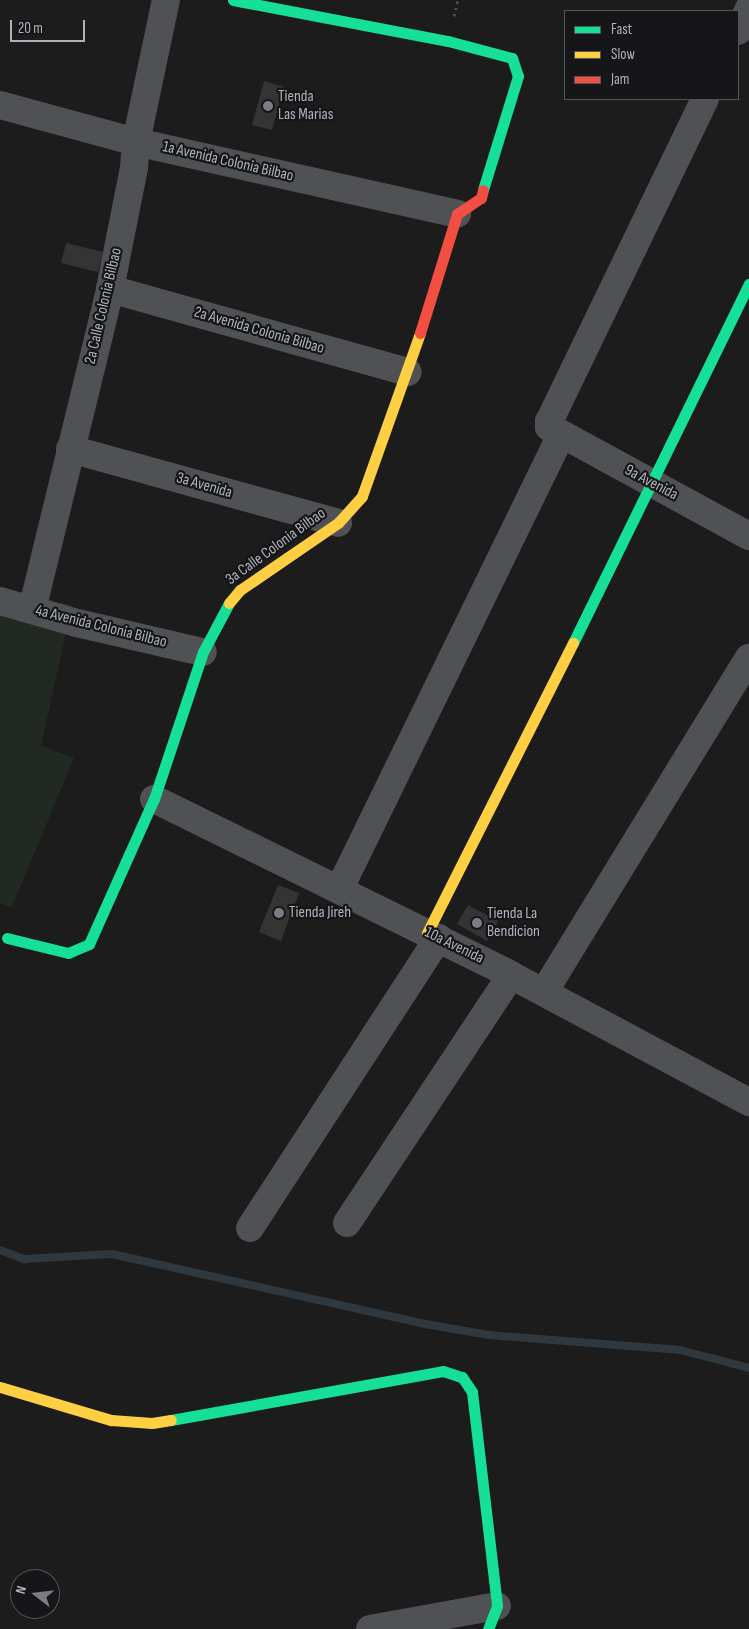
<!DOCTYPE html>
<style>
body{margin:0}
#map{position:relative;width:749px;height:1629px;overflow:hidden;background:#1c1c1c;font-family:"Sofia Sans Condensed",sans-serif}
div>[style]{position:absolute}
.green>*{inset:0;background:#212922}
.stream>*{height:8px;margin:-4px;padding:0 4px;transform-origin:4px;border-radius:4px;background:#2e383e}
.building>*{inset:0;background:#343434}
.path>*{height:3px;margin-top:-1.5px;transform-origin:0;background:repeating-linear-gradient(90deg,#4c4d50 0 2.5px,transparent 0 6.5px)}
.street>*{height:28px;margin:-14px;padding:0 14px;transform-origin:14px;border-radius:14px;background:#505155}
.fast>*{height:11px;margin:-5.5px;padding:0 5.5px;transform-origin:5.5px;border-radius:5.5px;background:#16e098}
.slow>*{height:11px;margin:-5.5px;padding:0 5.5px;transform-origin:5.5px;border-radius:5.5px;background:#ffcf43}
.jam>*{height:11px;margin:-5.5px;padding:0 5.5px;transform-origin:5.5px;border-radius:5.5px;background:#f24e42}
.dots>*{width:14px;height:14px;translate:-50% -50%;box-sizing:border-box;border:2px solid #161618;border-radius:50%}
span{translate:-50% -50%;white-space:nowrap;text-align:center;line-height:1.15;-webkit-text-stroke:4.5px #161618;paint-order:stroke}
.poi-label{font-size:16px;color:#adb3bc}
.left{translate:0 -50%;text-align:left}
.street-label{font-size:16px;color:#adb3bc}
.legend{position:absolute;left:564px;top:10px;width:175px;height:90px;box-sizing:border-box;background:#161618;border:1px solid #52555a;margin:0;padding:6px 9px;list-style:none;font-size:15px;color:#adb3bc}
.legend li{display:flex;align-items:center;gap:10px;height:25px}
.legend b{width:25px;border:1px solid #52555a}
.north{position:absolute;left:10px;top:1569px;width:50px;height:50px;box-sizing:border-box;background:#161618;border:1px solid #52555a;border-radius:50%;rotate:286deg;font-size:14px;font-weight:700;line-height:20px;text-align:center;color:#adb3bc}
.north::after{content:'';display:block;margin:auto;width:18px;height:22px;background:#7a7e84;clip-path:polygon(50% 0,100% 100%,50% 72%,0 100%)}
.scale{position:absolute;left:10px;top:20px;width:75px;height:22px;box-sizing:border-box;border:2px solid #adb3bc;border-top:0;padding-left:6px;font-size:15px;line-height:18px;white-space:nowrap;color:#adb3bc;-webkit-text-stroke:4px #161618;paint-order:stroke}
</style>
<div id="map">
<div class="green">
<i style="clip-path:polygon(0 589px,72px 605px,41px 746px,74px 758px,12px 907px,0 904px)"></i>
</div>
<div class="stream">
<i style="left:0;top:1250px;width:26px;rotate:21deg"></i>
<i style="left:24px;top:1259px;width:88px;rotate:-3.3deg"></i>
<i style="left:112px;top:1254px;width:321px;rotate:12.6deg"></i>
<i style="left:425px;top:1324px;width:65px;rotate:9.8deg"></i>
<i style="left:489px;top:1335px;width:192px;rotate:4.5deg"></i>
<i style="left:680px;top:1350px;width:71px;rotate:14.6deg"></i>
</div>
<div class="building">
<i style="clip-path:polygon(264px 81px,284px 87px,272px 130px,252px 125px)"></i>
<i style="clip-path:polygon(66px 243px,103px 252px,98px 272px,61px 263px)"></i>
<i style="clip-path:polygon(278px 885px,299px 893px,281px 941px,259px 932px)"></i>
<i style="clip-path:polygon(468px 905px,498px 921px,487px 941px,457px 924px)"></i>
</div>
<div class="path">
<i style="left:454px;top:16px;width:16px;rotate:-76deg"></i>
</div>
<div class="street">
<i style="left:738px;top:31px;width:25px;rotate:-64deg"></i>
<i style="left:705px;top:99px;width:358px;rotate:115.8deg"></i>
<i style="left:549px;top:421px;width:6px;rotate:90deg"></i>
<i style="left:549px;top:427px;width:228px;rotate:28.6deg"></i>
<i style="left:0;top:105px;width:141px;rotate:15.2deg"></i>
<i style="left:136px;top:142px;width:329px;rotate:12.6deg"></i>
<i style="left:110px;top:289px;width:309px;rotate:15.6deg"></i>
<i style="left:70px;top:449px;width:278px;rotate:15.4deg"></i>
<i style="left:0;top:601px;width:80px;rotate:15.9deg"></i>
<i style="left:77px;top:623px;width:129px;rotate:13deg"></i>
<i style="left:32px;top:610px;width:330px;rotate:-76.3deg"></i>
<i style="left:110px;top:289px;width:123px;rotate:-78.8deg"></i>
<i style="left:134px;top:168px;width:26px;rotate:-86deg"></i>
<i style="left:136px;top:142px;width:145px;rotate:-78.1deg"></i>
<i style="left:154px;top:799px;width:398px;rotate:26.2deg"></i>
<i style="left:511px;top:975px;width:270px;rotate:28.1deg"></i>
<i style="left:339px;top:890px;width:506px;rotate:-63.99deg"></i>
<i style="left:544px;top:992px;width:392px;rotate:-58.5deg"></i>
<i style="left:347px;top:1223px;width:297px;rotate:-56.5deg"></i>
<i style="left:250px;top:1228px;width:346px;rotate:-57deg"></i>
<i style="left:370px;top:1629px;width:129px;rotate:-10.3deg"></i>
</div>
<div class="fast">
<i style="left:233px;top:0;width:219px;rotate:10.8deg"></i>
<i style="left:448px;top:41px;width:66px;rotate:14.9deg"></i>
<i style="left:512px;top:58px;width:19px;rotate:72deg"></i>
<i style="left:518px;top:76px;width:119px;rotate:107.1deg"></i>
<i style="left:573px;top:643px;width:400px;rotate:-63.9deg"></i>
<i style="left:7px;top:938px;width:63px;rotate:13.8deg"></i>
<i style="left:68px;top:953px;width:23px;rotate:-23deg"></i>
<i style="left:89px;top:944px;width:159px;rotate:-65.9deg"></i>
<i style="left:154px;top:799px;width:155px;rotate:-71.6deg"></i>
<i style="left:203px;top:652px;width:55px;rotate:-62deg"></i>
<i style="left:171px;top:1420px;width:276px;rotate:-10.2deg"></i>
<i style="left:443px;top:1371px;width:20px;rotate:18deg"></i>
<i style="left:462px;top:1377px;width:18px;rotate:56deg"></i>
<i style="left:472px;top:1392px;width:215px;rotate:83.3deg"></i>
<i style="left:497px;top:1606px;width:25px;rotate:111deg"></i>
</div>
<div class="slow">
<i style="left:229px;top:603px;width:17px;rotate:-50deg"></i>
<i style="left:240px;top:590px;width:119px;rotate:-34.4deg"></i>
<i style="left:338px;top:523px;width:36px;rotate:-48deg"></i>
<i style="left:362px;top:496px;width:173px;rotate:-70.4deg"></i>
<i style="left:427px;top:933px;width:325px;rotate:-63.3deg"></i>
<i style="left:0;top:1387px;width:116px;rotate:16.6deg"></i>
<i style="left:111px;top:1420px;width:41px;rotate:4.2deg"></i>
<i style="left:152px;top:1423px;width:19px;rotate:-9deg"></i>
</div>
<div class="jam">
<i style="left:420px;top:333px;width:125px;rotate:-72.7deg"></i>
<i style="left:457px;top:214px;width:29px;rotate:-34deg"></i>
<i style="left:481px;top:198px;width:8px;rotate:-76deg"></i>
</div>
<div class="dots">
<i style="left:268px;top:106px;background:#7a7e84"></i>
<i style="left:279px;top:913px;background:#7a7e84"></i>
<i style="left:477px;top:923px;background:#7a7e84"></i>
</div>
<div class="poi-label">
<span class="left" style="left:278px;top:106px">Tienda<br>Las Marias</span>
<span class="left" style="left:289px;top:913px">Tienda Jireh</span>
<span class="left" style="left:487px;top:923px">Tienda La<br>Bendicion</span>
</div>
<div class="street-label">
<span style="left:228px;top:162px;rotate:13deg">1a Avenida Colonia Bilbao</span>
<span style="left:104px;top:306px;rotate:-77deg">2a Calle Colonia Bilbao</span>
<span style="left:259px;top:331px;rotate:16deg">2a Avenida Colonia Bilbao</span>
<span style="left:651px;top:483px;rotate:28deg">9a Avenida</span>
<span style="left:204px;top:486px;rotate:16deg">3a Avenida</span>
<span style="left:276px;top:547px;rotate:-36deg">3a Calle Colonia Bilbao</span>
<span style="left:101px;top:627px;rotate:14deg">4a Avenida Colonia Bilbao</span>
<span style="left:454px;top:946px;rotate:26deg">10a Avenida</span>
</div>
<ul class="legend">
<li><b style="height:6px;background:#16e098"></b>Fast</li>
<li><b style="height:6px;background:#ffcf43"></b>Slow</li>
<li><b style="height:6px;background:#f24e42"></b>Jam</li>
</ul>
<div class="north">N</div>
<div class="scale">20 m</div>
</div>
